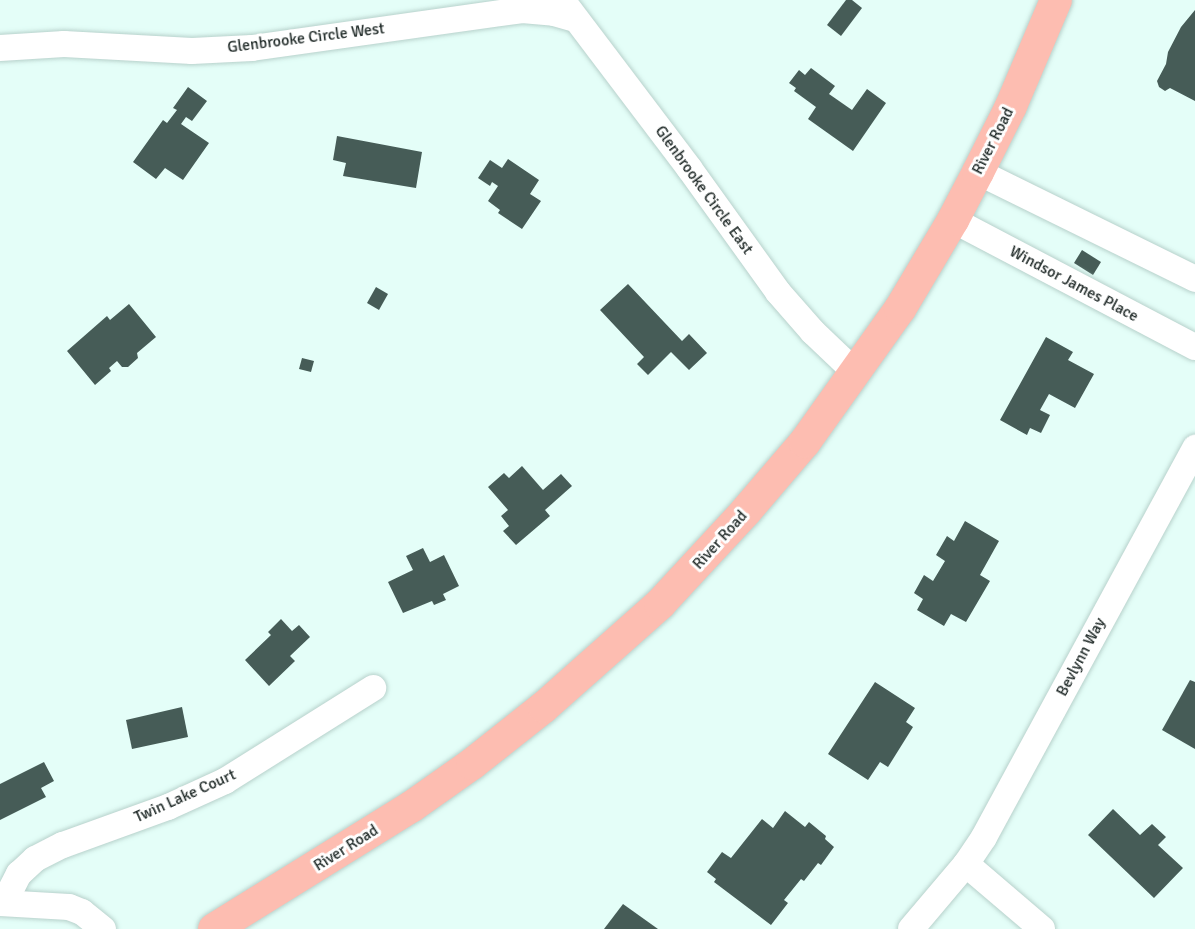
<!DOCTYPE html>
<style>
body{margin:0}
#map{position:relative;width:1195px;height:929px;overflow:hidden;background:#e4fef8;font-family:Signika,sans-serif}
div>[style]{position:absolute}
.building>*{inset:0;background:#465c57}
.roads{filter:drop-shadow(0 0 2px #b7d1cb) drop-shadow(0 0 2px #b7d1cb)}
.minor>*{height:26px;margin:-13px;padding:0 13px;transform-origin:13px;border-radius:13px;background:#fff}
.major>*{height:32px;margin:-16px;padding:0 16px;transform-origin:16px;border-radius:16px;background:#fdbdb1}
span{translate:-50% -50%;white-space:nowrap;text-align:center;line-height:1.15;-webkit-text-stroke:6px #fff;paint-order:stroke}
.street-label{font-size:16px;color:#212b29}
</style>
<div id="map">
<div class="building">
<i style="clip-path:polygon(846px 0,852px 0,862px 8px,841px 36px,827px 25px)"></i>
<i style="clip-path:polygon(1195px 10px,1195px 101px,1170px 88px,1165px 91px,1159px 87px,1157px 81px,1166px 64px,1168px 52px,1181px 27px)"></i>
<i style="clip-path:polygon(811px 68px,835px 86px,829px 94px,852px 110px,867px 89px,886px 103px,853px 151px,808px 119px,816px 107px,794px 91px,796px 88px,789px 83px,799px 70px,805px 75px)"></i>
<i style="clip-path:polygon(188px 87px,207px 101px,192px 121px,186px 117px,181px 124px,209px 143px,183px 180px,165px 168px,156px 179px,133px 162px,163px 120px,167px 123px,177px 110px,173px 108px)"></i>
<i style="clip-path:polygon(337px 136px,422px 152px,416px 188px,343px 176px,346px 163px,333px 160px)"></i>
<i style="clip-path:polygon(508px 159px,539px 180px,530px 194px,541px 201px,522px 229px,498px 213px,500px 210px,488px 201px,498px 186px,492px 182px,490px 186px,478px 178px,490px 160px,502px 168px)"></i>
<i style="clip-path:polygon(1082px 250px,1101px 262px,1093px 275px,1074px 263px)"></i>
<i style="clip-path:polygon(628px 284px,682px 341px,689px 334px,707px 353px,689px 370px,671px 352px,648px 375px,637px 364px,644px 357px,600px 310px)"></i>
<i style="clip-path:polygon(376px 287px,388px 294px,379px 310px,367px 303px)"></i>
<i style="clip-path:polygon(129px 304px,156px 337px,137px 353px,138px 358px,128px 367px,122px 367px,117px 361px,109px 368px,111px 371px,95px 385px,67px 351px,107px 316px,110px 320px)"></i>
<i style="clip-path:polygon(1046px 337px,1073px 352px,1068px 360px,1094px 374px,1075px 408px,1049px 394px,1040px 410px,1050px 415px,1041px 433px,1030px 428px,1027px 435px,1000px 420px)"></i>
<i style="clip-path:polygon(302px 358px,314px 361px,311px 372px,299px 369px)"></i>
<i style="clip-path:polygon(522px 466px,543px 490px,561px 474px,572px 486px,545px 510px,550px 516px,516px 545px,503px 531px,509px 526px,501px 516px,508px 510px,488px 487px,504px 473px,509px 478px)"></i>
<i style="clip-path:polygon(965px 521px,999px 541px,980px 575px,990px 581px,966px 622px,951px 614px,944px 626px,917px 610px,923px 599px,914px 593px,924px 575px,933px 581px,945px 561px,936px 555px,947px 536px,954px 541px)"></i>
<i style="clip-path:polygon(423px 548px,430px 562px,444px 555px,459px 586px,443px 594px,446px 600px,434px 605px,432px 601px,403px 613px,388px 582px,413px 570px,406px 556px)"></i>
<i style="clip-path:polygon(281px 619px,292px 631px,299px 625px,310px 637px,290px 656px,295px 661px,269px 686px,245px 660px,271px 635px,268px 632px)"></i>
<i style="clip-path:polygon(1190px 680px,1195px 682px,1195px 749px,1162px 730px)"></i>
<i style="clip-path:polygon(875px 682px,915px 708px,906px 722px,913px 727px,888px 767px,880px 762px,868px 780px,828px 754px)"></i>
<i style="clip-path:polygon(182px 707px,188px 737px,132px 749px,126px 720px)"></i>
<i style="clip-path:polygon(44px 762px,54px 781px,41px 788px,46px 797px,0 820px,0 784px)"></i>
<i style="clip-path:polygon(1113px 809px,1140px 835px,1152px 824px,1166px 837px,1158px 845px,1183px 868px,1154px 898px,1088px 835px)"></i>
<i style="clip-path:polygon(785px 811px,805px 827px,809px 822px,826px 836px,825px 839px,834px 847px,821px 865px,818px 863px,804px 881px,801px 879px,784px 900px,788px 903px,771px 925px,714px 882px,716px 879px,707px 872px,722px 852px,731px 858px,762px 819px,773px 828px)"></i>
<i style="clip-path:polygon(623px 904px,658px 929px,604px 929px)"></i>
</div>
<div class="roads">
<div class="minor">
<i style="left:565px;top:4px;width:206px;rotate:52.9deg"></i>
<i style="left:689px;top:168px;width:153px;rotate:54.3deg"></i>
<i style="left:778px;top:292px;width:53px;rotate:48.8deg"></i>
<i style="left:813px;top:332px;width:59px;rotate:43.6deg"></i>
<i style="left:0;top:48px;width:64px;rotate:-3.6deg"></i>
<i style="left:64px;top:44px;width:128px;rotate:3.1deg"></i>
<i style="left:192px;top:51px;width:60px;rotate:-2.9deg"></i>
<i style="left:252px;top:48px;width:273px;rotate:-8deg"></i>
<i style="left:522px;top:10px;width:32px;rotate:5deg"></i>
<i style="left:554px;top:13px;width:22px;rotate:16deg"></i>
<i style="left:978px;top:172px;width:242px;rotate:26.2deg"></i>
<i style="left:953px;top:220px;width:273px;rotate:27.7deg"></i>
<i style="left:966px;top:864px;width:100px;rotate:40.5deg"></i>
<i style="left:0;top:903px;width:69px;rotate:3.3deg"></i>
<i style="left:69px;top:907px;width:14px;rotate:21deg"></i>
<i style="left:82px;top:912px;width:27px;rotate:39deg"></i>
<i style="left:4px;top:903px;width:33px;rotate:-63deg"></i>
<i style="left:19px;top:874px;width:22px;rotate:-43deg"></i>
<i style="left:35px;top:859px;width:31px;rotate:-27deg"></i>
<i style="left:63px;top:845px;width:112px;rotate:-19.9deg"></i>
<i style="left:168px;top:807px;width:63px;rotate:-24.5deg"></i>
<i style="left:225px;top:781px;width:175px;rotate:-32.1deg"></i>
<i style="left:911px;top:929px;width:85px;rotate:-49.8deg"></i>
<i style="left:966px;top:864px;width:32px;rotate:-56deg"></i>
<i style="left:984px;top:837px;width:443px;rotate:-61.5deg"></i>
</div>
<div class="major">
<i style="left:214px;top:929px;width:232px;rotate:-31.8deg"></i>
<i style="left:411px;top:807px;width:75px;rotate:-35.2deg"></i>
<i style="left:472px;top:764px;width:92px;rotate:-38.4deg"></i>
<i style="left:544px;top:707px;width:155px;rotate:-41.6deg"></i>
<i style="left:660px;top:604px;width:127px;rotate:-47.2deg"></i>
<i style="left:746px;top:511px;width:91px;rotate:-49.5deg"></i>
<i style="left:805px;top:442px;width:163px;rotate:-54.5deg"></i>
<i style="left:900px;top:309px;width:104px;rotate:-59.2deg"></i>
<i style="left:953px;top:220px;width:54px;rotate:-62.5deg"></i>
<i style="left:978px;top:172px;width:74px;rotate:-63.4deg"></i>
<i style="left:1011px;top:106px;width:115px;rotate:-67deg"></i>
</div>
</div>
<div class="street-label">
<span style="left:306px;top:38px;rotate:-7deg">Glenbrooke Circle West</span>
<span style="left:993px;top:141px;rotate:-63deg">River Road</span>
<span style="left:704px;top:190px;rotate:54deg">Glenbrooke Circle East</span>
<span style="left:1074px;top:284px;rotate:28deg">Windsor James Place</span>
<span style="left:720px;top:540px;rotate:-48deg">River Road</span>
<span style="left:1081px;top:657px;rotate:-62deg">Bevlynn Way</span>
<span style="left:185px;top:796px;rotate:-24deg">Twin Lake Court</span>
<span style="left:346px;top:848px;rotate:-32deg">River Road</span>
</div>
</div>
